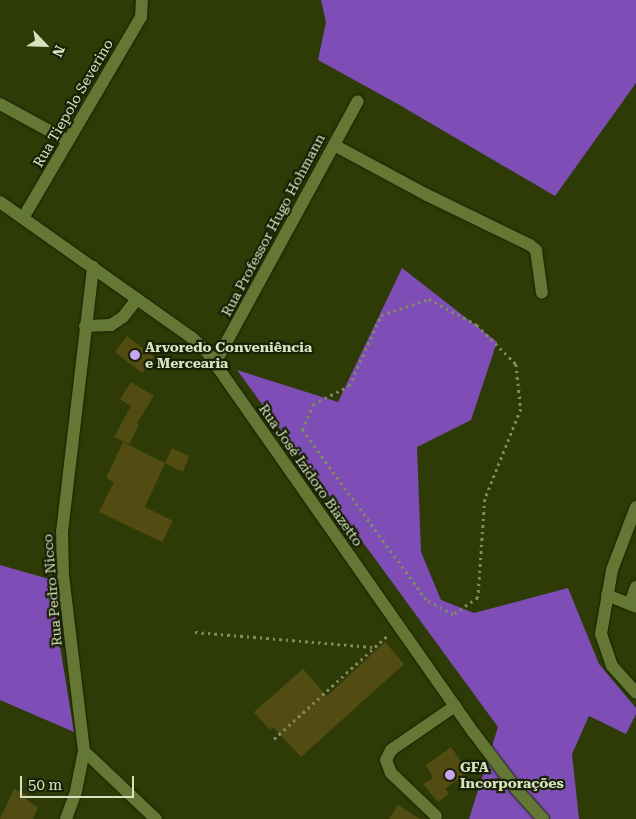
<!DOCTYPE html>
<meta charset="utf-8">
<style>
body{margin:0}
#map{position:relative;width:636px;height:819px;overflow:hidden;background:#2e3b06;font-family:"Roboto Serif",serif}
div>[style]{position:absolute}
.forest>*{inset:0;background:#7e4eb6}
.building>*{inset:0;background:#524c13}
.path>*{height:2.5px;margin-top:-1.25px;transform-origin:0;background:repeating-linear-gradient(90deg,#7f8b60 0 2.5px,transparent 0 6.5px)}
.roads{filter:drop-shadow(0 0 1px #182100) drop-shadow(0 0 1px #182100)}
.minor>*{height:12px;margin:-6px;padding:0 6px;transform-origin:6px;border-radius:6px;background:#647735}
.dots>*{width:14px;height:14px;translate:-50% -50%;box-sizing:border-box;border:2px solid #192005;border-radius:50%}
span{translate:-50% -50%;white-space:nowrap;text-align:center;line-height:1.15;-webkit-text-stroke:4.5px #192005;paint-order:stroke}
.street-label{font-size:14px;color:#d6e2c0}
.poi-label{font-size:14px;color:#d6e2c0;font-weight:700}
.left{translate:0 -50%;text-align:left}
.north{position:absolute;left:20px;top:20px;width:50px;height:50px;-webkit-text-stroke:4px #192005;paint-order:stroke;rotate:114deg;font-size:14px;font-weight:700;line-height:20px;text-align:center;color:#d6e2c0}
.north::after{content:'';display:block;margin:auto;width:18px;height:22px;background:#d6e2c0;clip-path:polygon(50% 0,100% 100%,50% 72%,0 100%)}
.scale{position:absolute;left:20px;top:776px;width:114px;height:22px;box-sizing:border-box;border:2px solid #d6e2c0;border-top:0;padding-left:6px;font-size:15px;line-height:18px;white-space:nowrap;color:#d6e2c0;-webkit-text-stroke:4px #192005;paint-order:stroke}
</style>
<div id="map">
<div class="forest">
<i style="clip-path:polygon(321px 0,636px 0,636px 83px,555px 196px,396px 103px,318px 60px,326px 22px)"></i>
<i style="clip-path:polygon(402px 268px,497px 342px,471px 420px,417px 447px,421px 552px,441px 600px,474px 613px,568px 588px,599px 664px,636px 708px,636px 714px,626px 734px,589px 716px,572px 754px,579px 819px,469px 819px,498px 727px,237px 370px,338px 402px)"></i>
<i style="clip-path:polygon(0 565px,49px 579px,74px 732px,0 700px)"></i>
</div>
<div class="building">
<i style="clip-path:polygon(127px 336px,154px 357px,142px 373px,115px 352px)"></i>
<i style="clip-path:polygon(131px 382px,154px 396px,137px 423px,139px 425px,129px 444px,114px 437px,131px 406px,120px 399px)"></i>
<i style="clip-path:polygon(123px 442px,165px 463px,145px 507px,173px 521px,162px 542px,99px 512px,114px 482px,106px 478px)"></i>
<i style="clip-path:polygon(172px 448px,189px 456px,183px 472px,165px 463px)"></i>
<i style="clip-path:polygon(385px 642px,404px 664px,301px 757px,273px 727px,270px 730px,254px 712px,303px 669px,327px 696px)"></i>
<i style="clip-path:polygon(451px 747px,468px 772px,445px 789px,449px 794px,438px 802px,423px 784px,433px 778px,426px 765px)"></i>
<i style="clip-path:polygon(14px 789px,28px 795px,26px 799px,38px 808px,33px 819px,0 819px)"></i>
<i style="clip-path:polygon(398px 805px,420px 819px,389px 819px)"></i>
</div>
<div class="path">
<i style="left:429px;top:299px;width:55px;rotate:28.4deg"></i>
<i style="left:477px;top:325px;width:55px;rotate:45deg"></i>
<i style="left:516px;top:364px;width:45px;rotate:83.7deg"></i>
<i style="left:521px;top:409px;width:97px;rotate:111.8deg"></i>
<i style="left:485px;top:499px;width:99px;rotate:94deg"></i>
<i style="left:478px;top:598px;width:30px;rotate:146deg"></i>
<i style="left:453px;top:615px;width:31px;rotate:-151deg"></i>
<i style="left:426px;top:600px;width:210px;rotate:-126.1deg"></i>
<i style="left:302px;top:430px;width:28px;rotate:-67deg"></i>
<i style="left:313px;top:404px;width:40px;rotate:-26.6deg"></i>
<i style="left:349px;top:386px;width:78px;rotate:-65.7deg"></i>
<i style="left:381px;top:315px;width:51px;rotate:-18.4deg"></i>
<i style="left:195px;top:632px;width:181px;rotate:4.8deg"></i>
<i style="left:274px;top:739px;width:154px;rotate:-42.4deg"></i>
</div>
<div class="roads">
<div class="minor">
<i style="left:0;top:104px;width:77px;rotate:28.6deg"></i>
<i style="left:334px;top:145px;width:106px;rotate:28.3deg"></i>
<i style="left:427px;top:195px;width:114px;rotate:25.9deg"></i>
<i style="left:530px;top:245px;width:8px;rotate:40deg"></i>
<i style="left:536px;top:250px;width:43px;rotate:82.1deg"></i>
<i style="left:0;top:202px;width:234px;rotate:35.3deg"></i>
<i style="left:191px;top:337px;width:22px;rotate:43deg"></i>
<i style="left:207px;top:352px;width:465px;rotate:55deg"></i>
<i style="left:474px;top:733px;width:71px;rotate:53deg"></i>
<i style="left:517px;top:790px;width:39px;rotate:48deg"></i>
<i style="left:23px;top:218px;width:233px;rotate:-59.6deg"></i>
<i style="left:141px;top:17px;width:17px;rotate:-87deg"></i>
<i style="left:85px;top:326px;width:26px;rotate:-2deg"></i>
<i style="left:111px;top:325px;width:14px;rotate:-34deg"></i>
<i style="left:123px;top:317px;width:23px;rotate:-52deg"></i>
<i style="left:215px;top:363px;width:298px;rotate:-61.4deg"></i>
<i style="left:636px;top:507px;width:67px;rotate:110.9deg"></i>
<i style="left:612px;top:570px;width:65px;rotate:99.8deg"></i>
<i style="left:601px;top:634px;width:34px;rotate:71deg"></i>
<i style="left:612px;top:666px;width:36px;rotate:48deg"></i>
<i style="left:607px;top:595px;width:31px;rotate:22deg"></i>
<i style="left:630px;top:604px;width:18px;rotate:-71deg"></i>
<i style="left:84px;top:751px;width:99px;rotate:43.4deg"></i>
<i style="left:436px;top:816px;width:62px;rotate:-136.3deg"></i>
<i style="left:391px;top:773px;width:14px;rotate:-111deg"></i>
<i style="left:386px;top:760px;width:11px;rotate:-63deg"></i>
<i style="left:391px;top:750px;width:78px;rotate:-34.5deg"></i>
<i style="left:66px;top:819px;width:30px;rotate:-70deg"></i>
<i style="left:76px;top:791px;width:41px;rotate:-78.7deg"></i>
<i style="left:84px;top:751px;width:177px;rotate:-96.8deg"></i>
<i style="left:63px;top:575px;width:43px;rotate:-91.3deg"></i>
<i style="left:62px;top:532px;width:267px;rotate:-83.3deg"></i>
</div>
</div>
<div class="dots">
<i style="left:135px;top:355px;background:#c5a7f1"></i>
<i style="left:450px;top:775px;background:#c5a7f1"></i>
</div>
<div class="street-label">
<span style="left:73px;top:103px;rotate:-60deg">Rua Tiepolo Severino</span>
<span style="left:273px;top:225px;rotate:-62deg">Rua Professor Hugo Hohmann</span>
<span style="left:311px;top:475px;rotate:55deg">Rua José Izidoro Biazetto</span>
<span style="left:52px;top:590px;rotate:-95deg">Rua Pedro Nicco</span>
</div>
<div class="poi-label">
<span class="left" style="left:145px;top:355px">Arvoredo Conveniência<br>e Mercearia</span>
<span class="left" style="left:460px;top:775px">GFA<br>Incorporações</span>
</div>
<div class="north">N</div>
<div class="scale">50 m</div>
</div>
